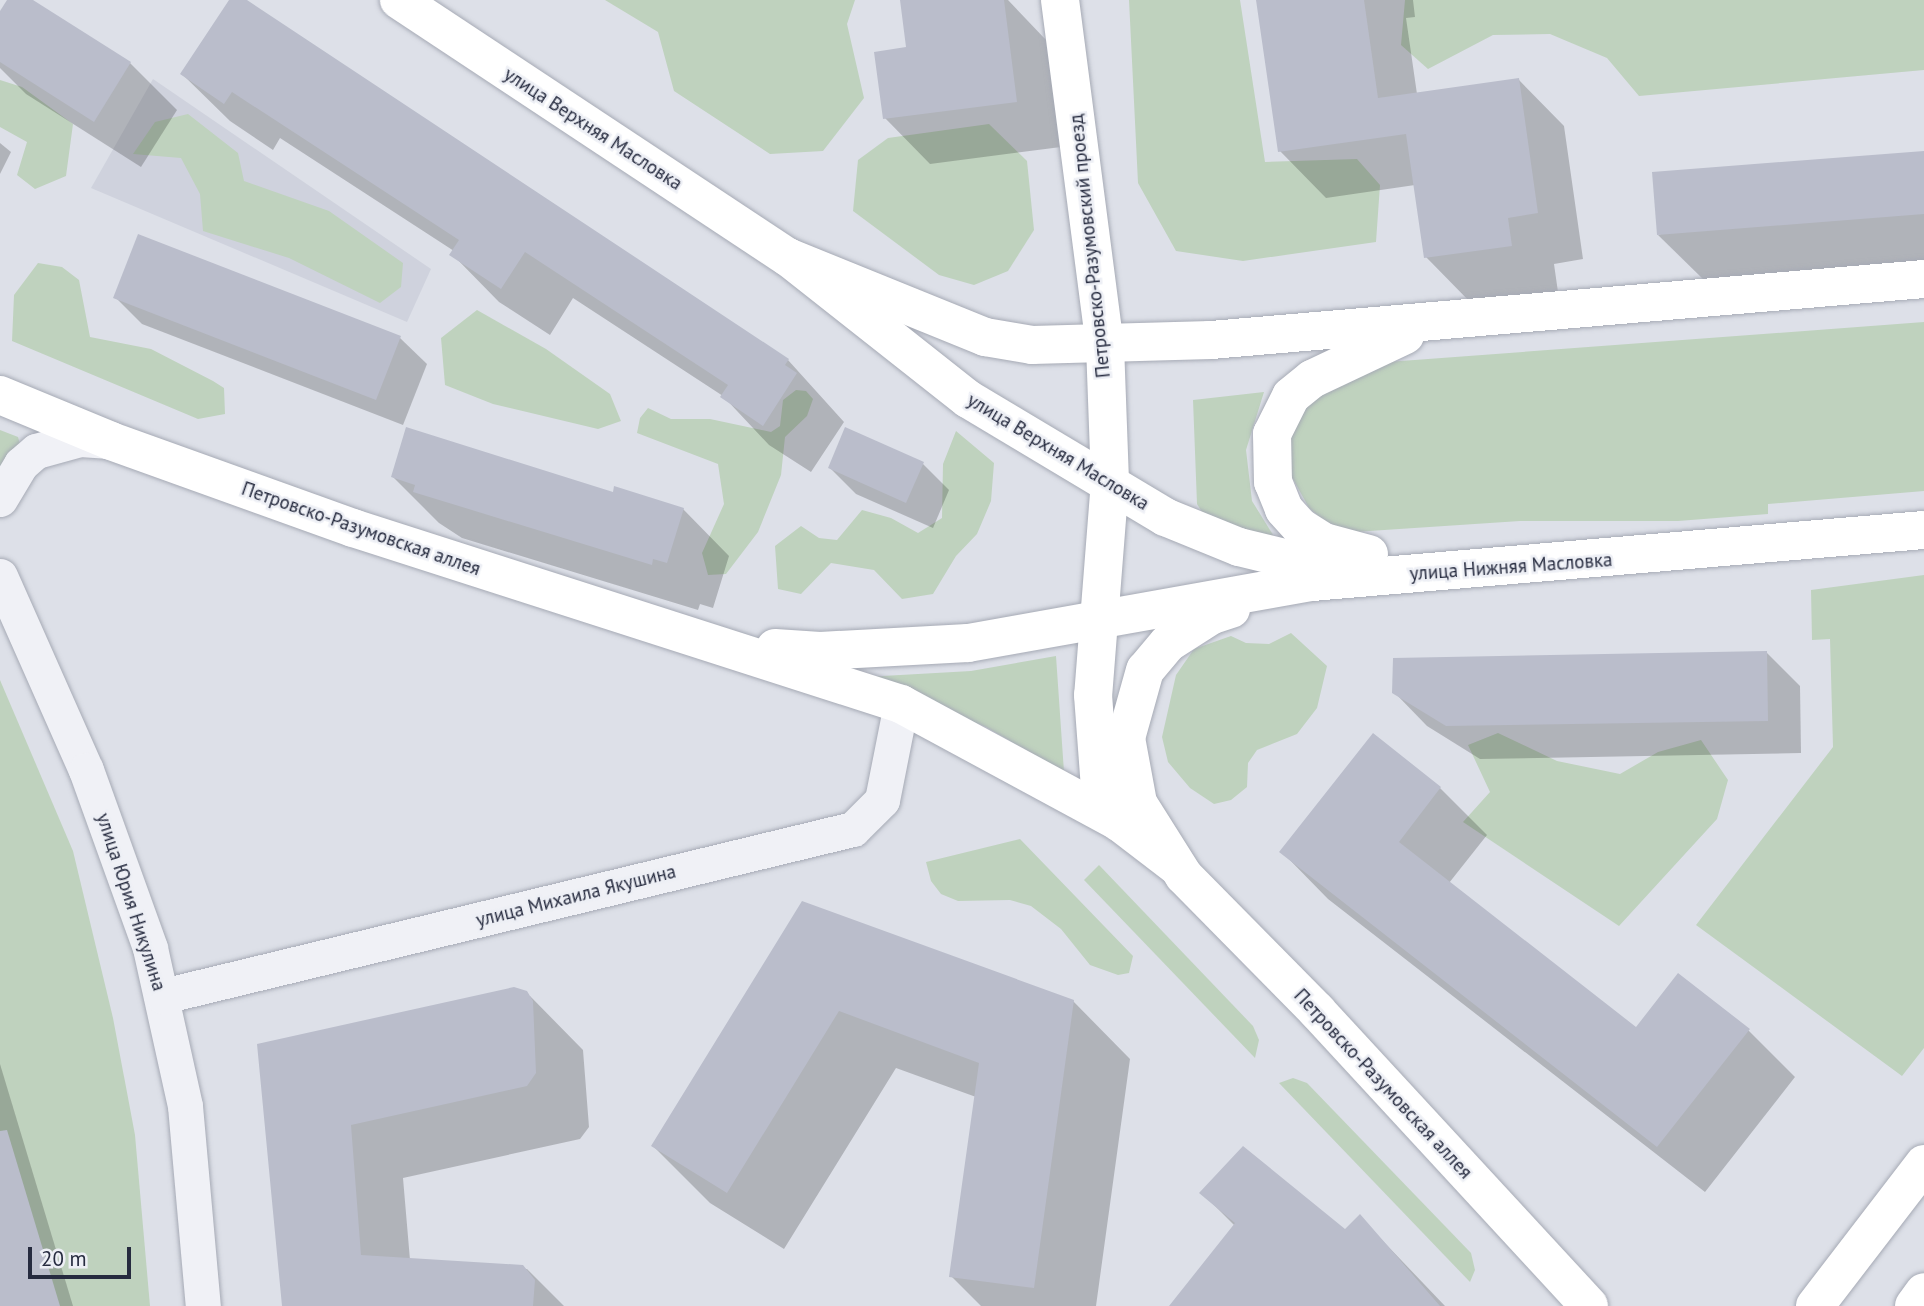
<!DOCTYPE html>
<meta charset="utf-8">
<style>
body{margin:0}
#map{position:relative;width:1924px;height:1306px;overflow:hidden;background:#dde0e8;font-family:"PT Sans",sans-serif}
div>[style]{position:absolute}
.built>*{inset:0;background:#cfd2dd}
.green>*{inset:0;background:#bfd2be}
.shadow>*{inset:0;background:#0003}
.building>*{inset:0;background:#babdcb}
.roads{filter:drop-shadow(0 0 2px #a6aab5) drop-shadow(0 0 2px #a6aab5)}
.street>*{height:35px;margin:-17.5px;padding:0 17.5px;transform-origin:17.5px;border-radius:17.5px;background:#f0f1f6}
.secondary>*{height:38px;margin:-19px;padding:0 19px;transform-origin:19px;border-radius:19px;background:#fff}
.primary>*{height:38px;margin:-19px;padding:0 19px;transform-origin:19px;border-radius:19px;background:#fff}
span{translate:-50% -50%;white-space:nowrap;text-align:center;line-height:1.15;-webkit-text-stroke:5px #edeff5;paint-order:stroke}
.street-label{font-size:19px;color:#262b3f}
.scale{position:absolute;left:28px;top:1247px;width:103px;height:32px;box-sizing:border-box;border:4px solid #262b3f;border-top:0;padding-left:9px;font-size:21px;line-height:24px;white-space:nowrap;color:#262b3f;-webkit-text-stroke:5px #edeff5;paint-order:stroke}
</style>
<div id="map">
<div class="built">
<i style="clip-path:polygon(153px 79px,431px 269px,407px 322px,91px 188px)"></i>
</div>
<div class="green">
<i style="clip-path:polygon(605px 0,855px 0,847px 24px,864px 98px,823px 151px,770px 154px,674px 91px,658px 32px)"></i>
<i style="clip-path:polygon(1129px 0,1240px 0,1265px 162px,1357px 159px,1380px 185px,1376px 242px,1243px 261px,1176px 251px,1138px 183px)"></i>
<i style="clip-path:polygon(1405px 0,1924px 0,1924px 70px,1639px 96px,1607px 58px,1550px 34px,1493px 35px,1428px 69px,1401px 45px)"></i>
<i style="clip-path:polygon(0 80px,22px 87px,73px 124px,66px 176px,35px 189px,17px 175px,27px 142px,0 127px)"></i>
<i style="clip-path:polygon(188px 114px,238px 153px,244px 181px,329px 211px,403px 263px,401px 287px,380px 303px,289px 258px,203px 231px,200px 194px,181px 158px,133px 154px,155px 122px)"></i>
<i style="clip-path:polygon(989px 124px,1027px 161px,1034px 230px,1008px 271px,974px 285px,939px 275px,853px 211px,858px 160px,888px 138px)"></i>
<i style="clip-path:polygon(38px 263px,62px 267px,79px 280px,90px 337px,151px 349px,213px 381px,224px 388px,225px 414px,198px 419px,12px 341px,14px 295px)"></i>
<i style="clip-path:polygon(477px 310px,546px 349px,610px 394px,621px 421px,598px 429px,493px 404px,445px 385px,441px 338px)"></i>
<i style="clip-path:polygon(1924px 322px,1924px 491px,1768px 504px,1768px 514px,1678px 521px,1520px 521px,1354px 532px,1326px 522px,1309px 508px,1288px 470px,1286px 451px,1295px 414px,1343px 372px,1374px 363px)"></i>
<i style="clip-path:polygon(796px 390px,806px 391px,813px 399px,807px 416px,785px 437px,781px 475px,758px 532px,726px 574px,708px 575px,702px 553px,724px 504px,718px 464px,637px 433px,640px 418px,648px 408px,671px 419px,710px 419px,771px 432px,780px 426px,783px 400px)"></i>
<i style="clip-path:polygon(1264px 392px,1246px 450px,1252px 501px,1275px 538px,1257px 538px,1202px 512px,1197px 504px,1193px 400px)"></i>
<i style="clip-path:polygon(0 430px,18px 437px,20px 444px,0 468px)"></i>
<i style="clip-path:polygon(956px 431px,994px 463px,991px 501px,977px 534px,956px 556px,933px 594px,902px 599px,874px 570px,831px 563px,801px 594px,778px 589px,775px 546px,801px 526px,819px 538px,837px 540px,862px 510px,891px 518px,918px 533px,942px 518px,943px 464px)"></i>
<i style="clip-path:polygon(1924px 575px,1924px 1048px,1902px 1076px,1696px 925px,1833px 747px,1830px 639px,1812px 640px,1811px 590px)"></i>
<i style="clip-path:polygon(1291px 633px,1327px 666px,1317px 708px,1297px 734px,1257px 750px,1248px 763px,1247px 787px,1231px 800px,1214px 804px,1190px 788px,1168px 762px,1162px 737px,1176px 675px,1194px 649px,1231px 636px,1246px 643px,1269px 644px)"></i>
<i style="clip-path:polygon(1056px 656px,1064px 772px,986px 727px,865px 677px,971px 671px)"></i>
<i style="clip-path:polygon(0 680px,73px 851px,113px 1018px,135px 1135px,150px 1306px,0 1306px)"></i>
<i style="clip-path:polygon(1498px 733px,1557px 761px,1620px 774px,1658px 752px,1701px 740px,1728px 780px,1717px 819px,1619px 926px,1463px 822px,1490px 792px,1468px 745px)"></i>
<i style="clip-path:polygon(1020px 839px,1133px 956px,1129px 973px,1118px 975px,1090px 965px,1061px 929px,1031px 906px,1010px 900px,958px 901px,941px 894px,931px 881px,926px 862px)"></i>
<i style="clip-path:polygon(1099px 865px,1253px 1026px,1259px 1040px,1255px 1058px,1084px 880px)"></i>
<i style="clip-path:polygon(1293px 1078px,1307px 1083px,1471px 1253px,1475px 1270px,1470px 1282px,1279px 1083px)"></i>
</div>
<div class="shadow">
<i style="clip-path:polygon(9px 0,30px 0,130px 63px,177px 110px,141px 167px,26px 94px,0 68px,0 15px)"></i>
<i style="clip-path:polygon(231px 0,243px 0,788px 360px,844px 422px,811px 472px,769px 445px,723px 396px,573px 298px,550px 335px,499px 302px,452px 254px,454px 251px,280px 138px,273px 150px,230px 121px,182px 74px)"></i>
<i style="clip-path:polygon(902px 0,1008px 0,1047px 41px,1061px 147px,930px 164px,885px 118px,908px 49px)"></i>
<i style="clip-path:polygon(1258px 0,1413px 0,1415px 17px,1406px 18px,1417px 94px,1518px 79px,1564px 126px,1583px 259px,1554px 264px,1558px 292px,1472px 304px,1426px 257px,1415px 185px,1326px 198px,1280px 151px)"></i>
<i style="clip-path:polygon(0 143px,11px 152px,0 174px)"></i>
<i style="clip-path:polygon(1924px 152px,1924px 264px,1705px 281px,1658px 235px)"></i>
<i style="clip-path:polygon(139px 236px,400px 338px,427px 364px,403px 425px,142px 324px,115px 297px)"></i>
<i style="clip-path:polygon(923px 464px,949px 490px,933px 528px,856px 494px,830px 468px)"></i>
<i style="clip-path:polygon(393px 477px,614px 494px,683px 509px,729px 556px,713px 608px,700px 604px,698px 610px,462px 538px,439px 523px)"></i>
<i style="clip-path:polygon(1766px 652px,1800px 686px,1801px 753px,1480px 759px,1427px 726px,1394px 692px)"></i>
<i style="clip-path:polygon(1373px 736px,1440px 788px,1487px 835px,1449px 883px,1636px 1030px,1678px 976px,1749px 1031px,1795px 1077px,1705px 1192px,1328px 899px,1282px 852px)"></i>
<i style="clip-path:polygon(803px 903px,1073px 1001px,1130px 1059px,1096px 1306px,981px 1306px,951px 1276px,976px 1097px,896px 1068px,784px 1249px,710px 1203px,653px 1146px)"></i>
<i style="clip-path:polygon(530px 996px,583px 1050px,589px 1127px,580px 1139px,403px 1178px,410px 1260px,527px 1269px,564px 1306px,284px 1306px,259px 1046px)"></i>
<i style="clip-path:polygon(0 1064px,73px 1306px,0 1306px)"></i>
<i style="clip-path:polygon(1202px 1193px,1345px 1231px,1360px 1217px,1445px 1306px,1171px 1306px,1235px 1226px)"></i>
</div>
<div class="building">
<i style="clip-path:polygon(7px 0,33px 0,131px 62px,94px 122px,0 62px,0 11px)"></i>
<i style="clip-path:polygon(229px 0,247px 0,789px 359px,785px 365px,797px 373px,763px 426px,720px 397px,728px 385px,525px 252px,501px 289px,449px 255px,459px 240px,232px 92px,224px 104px,180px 74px)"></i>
<i style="clip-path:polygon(900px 0,1004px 0,1017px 102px,883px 119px,874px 52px,906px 47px)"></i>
<i style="clip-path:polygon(1256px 0,1364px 0,1378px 98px,1519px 78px,1538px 213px,1508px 218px,1512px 246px,1424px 258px,1406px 134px,1278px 152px)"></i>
<i style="clip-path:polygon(1924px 151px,1924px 214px,1657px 235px,1652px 172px)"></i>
<i style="clip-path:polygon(138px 234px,401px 336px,376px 400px,113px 298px)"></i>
<i style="clip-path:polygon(406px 427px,613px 492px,614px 486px,684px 508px,667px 563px,653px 559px,652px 565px,413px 492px,415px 485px,391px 477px)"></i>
<i style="clip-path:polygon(845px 427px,924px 462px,906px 503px,828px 468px)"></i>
<i style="clip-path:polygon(1767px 651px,1768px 721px,1446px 726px,1392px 693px,1393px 658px)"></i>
<i style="clip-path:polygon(1373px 733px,1441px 787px,1399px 842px,1636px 1027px,1678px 973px,1750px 1029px,1657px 1147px,1279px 852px)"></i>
<i style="clip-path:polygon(802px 901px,1074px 1000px,1034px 1288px,949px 1277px,979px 1063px,839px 1011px,727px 1193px,651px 1146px)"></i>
<i style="clip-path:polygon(514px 987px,527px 991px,533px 1001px,536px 1073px,527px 1086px,351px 1125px,361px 1255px,523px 1265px,535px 1280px,533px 1306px,282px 1306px,257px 1044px)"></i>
<i style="clip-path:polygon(7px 1130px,60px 1306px,0 1306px,0 1131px)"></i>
<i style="clip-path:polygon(1243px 1146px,1345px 1229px,1360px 1214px,1440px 1306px,1169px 1306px,1235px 1223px,1199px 1193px)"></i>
</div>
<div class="roads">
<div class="street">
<i style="left:0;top:499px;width:41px;rotate:-59deg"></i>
<i style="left:21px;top:464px;width:20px;rotate:-41deg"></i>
<i style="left:36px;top:451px;width:46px;rotate:-15.3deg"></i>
<i style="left:80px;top:439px;width:30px;rotate:4deg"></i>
<i style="left:0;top:576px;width:212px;rotate:66.1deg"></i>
<i style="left:86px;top:770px;width:189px;rotate:70.2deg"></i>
<i style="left:150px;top:948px;width:162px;rotate:77.5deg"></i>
<i style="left:185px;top:1106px;width:201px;rotate:84.9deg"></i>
<i style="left:163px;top:996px;width:710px;rotate:-13.61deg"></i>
<i style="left:853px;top:829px;width:41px;rotate:-45deg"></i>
<i style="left:882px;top:800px;width:98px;rotate:-78.8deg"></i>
</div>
<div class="secondary">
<i style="left:399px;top:0;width:466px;rotate:33.5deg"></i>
<i style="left:788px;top:257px;width:229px;rotate:38.3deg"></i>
<i style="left:968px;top:399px;width:230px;rotate:30.9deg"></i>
<i style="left:1165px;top:517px;width:80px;rotate:22.1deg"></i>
<i style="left:1239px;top:547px;width:102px;rotate:13.6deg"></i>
<i style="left:1060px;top:0;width:348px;rotate:82.6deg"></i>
<i style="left:1105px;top:345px;width:136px;rotate:87.9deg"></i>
<i style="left:1110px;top:481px;width:215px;rotate:94.5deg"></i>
<i style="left:1093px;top:695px;width:93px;rotate:85.7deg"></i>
<i style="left:1100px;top:788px;width:39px;rotate:61deg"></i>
<i style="left:788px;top:257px;width:213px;rotate:22.1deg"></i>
<i style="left:985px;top:337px;width:48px;rotate:9.7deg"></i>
<i style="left:1032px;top:345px;width:179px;rotate:-1.6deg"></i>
<i style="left:1211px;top:340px;width:716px;rotate:-4.89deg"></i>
<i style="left:0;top:395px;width:120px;rotate:22.5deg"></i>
<i style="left:111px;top:441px;width:257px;rotate:19.8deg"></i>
<i style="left:353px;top:528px;width:576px;rotate:17.81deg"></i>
<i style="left:901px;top:704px;width:248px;rotate:28.4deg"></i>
<i style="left:1119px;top:822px;width:71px;rotate:37.5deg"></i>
<i style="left:1369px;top:554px;width:47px;rotate:-165.1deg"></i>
<i style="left:1324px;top:542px;width:28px;rotate:-148deg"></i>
<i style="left:1300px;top:527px;width:24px;rotate:-132deg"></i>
<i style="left:1284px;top:509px;width:29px;rotate:-112deg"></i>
<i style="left:1273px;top:482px;width:48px;rotate:-91.2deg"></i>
<i style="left:1272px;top:434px;width:42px;rotate:-63.4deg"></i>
<i style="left:1291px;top:396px;width:27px;rotate:-39deg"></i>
<i style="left:1312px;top:379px;width:103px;rotate:-25.3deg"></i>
<i style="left:1231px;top:609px;width:20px;rotate:162deg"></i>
<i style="left:1212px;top:615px;width:52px;rotate:147.5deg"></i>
<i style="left:1168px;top:643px;width:35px;rotate:130deg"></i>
<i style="left:1145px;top:670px;width:71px;rotate:105.6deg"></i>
<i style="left:1126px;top:738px;width:66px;rotate:79.5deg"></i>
<i style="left:1138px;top:803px;width:86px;rotate:57.8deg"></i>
<i style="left:1184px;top:876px;width:190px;rotate:45.4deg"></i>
<i style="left:1317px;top:1011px;width:401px;rotate:47.3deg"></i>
<i style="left:775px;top:648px;width:45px;rotate:3.8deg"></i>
<i style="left:820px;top:651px;width:148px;rotate:-3.1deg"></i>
<i style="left:968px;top:643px;width:349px;rotate:-10.1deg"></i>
<i style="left:1312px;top:582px;width:614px;rotate:-4.86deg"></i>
</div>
<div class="primary">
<i style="left:1815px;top:1306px;width:179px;rotate:-52.5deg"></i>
<i style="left:1914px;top:1306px;width:17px;rotate:-54deg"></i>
</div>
</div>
<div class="street-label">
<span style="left:593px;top:129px;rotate:33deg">улица Верхняя Масловка</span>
<span style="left:1090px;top:246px;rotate:-96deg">Петровско-Разумовский проезд</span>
<span style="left:1058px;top:452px;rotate:31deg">улица Верхняя Масловка</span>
<span style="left:361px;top:529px;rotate:19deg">Петровско-Разумовская аллея</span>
<span style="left:1511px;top:567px;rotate:-4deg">улица Нижняя Масловка</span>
<span style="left:576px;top:896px;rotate:-14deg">улица Михаила Якушина</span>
<span style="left:131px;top:902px;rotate:72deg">улица Юрия Никулина</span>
<span style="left:1383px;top:1084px;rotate:47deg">Петровско-Разумовская аллея</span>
</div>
<div class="scale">20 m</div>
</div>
